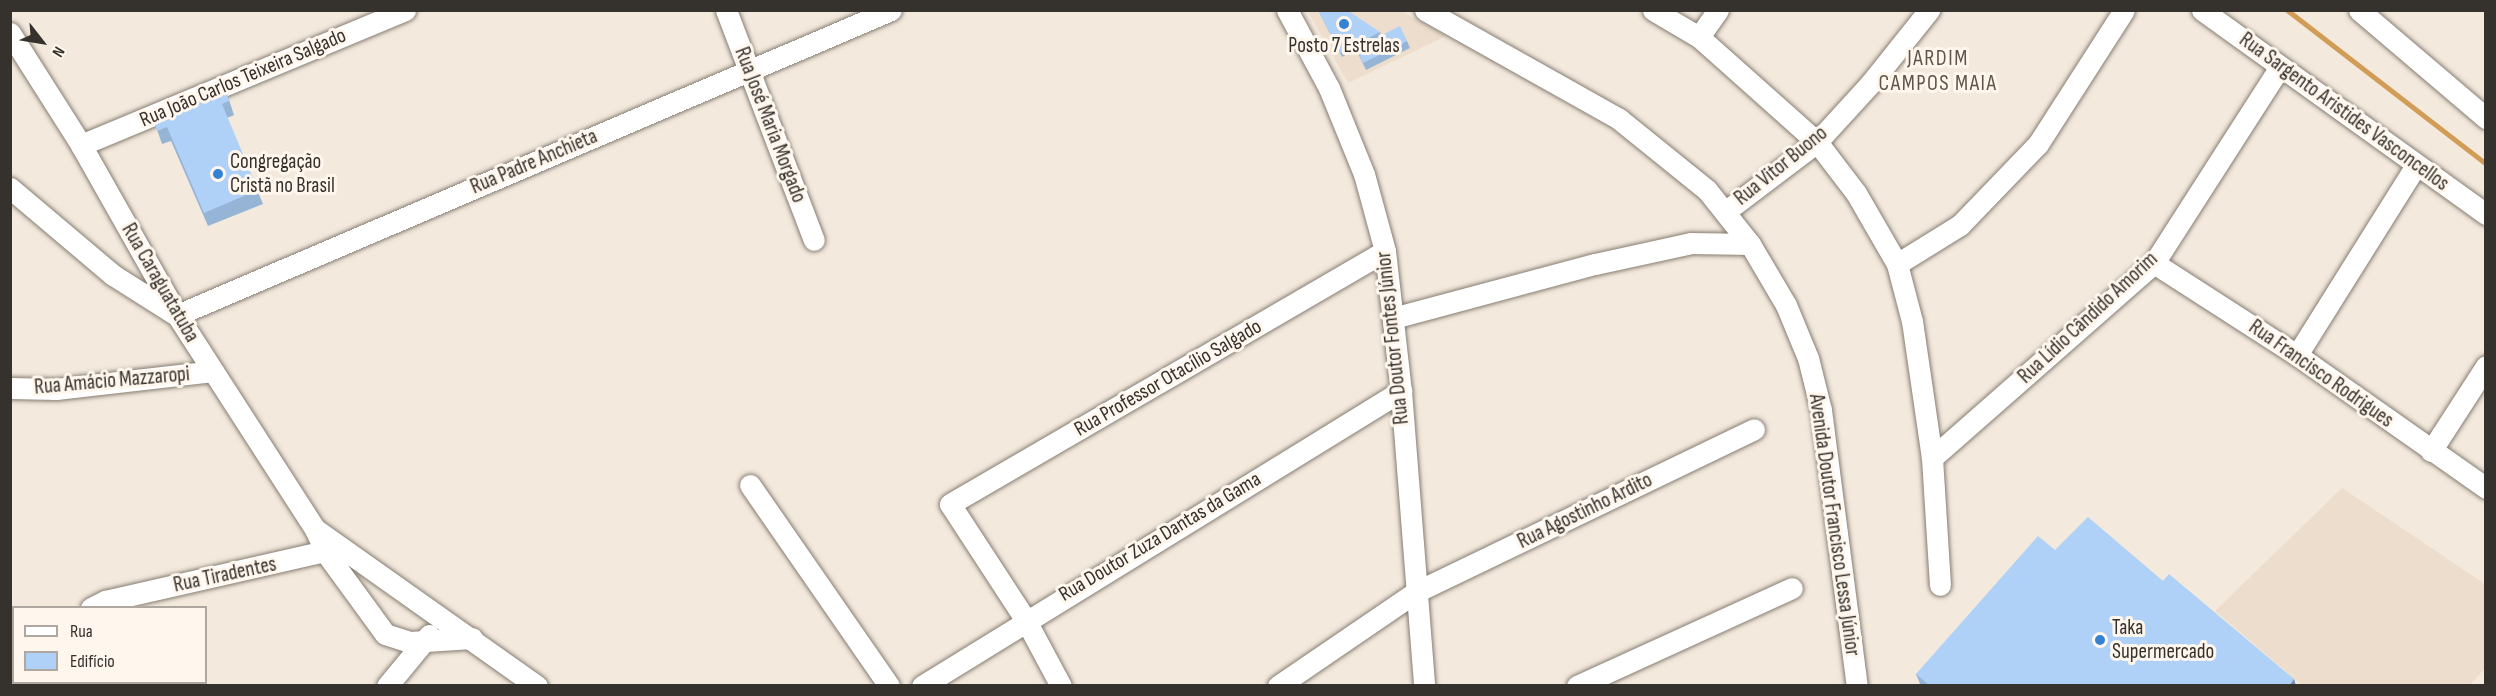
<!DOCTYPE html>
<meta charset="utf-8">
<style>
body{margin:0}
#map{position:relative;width:2496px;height:696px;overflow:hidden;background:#f3e9dd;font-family:"Sofia Sans Condensed",sans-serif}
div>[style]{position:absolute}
.built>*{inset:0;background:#ecddcc}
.stream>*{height:5px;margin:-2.5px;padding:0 2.5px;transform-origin:2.5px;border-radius:2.5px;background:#d19c55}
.roads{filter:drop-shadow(0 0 2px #867d72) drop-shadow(0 0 2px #867d72)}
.minor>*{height:21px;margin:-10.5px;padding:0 10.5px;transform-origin:10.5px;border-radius:10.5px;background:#fff}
.wall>*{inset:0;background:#96b4d5}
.shaded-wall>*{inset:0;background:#7a92ae}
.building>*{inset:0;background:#afd1f8}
.dots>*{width:16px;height:16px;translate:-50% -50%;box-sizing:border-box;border:3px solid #fff7ed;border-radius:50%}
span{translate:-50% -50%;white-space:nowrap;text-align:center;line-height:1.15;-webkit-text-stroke:6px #fff7ed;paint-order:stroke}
.poi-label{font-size:21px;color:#35312d}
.left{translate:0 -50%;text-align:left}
.street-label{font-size:21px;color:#35312d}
.neighbourhood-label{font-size:22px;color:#5e554b;letter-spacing:1.5px}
.frame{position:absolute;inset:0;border:12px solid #35312d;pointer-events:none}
.legend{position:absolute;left:12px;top:606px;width:195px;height:78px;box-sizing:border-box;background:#fff7ed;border:2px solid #aea8a0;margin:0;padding:8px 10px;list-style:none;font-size:18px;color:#35312d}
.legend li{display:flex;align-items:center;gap:12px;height:30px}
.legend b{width:30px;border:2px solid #aea8a0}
.north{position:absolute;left:12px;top:12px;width:60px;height:60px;-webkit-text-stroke:4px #fff7ed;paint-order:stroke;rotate:121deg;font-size:16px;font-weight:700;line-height:24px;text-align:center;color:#35312d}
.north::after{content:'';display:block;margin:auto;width:21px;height:27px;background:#35312d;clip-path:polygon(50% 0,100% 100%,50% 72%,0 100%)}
</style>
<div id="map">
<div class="built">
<i style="clip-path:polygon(1308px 11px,1401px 11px,1446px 36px,1348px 83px)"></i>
<i style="clip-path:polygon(2342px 488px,2485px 584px,2485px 668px,2470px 685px,2302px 685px,2215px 611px)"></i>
</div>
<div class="stream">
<i style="left:2287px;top:10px;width:252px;rotate:37.7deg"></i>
</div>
<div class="roads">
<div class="minor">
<i style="left:726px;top:10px;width:246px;rotate:69.1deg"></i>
<i style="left:1287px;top:10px;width:89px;rotate:61.7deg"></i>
<i style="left:1329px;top:88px;width:93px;rotate:67.9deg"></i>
<i style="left:1364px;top:174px;width:80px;rotate:74.7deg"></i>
<i style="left:1385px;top:251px;width:141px;rotate:83.5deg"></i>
<i style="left:1401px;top:391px;width:296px;rotate:85.5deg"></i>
<i style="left:1425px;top:10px;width:223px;rotate:29.3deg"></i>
<i style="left:1619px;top:119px;width:113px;rotate:38.9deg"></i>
<i style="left:1707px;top:190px;width:69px;rotate:51.5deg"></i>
<i style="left:1750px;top:244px;width:71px;rotate:59.5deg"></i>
<i style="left:1786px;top:305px;width:57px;rotate:67.5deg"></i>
<i style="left:1808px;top:358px;width:54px;rotate:76deg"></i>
<i style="left:1821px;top:410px;width:278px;rotate:82.6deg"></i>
<i style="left:1653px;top:10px;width:53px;rotate:30.4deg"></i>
<i style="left:1699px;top:37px;width:158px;rotate:41.7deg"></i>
<i style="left:1817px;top:142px;width:64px;rotate:52.6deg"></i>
<i style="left:1856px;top:193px;width:82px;rotate:60deg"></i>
<i style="left:1897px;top:264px;width:59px;rotate:75.3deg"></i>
<i style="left:1912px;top:321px;width:138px;rotate:81.7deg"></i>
<i style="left:1932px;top:458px;width:127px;rotate:86.4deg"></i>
<i style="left:2202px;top:10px;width:350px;rotate:35.7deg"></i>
<i style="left:2359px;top:10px;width:167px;rotate:40.4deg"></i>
<i style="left:10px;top:33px;width:133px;rotate:57.6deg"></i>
<i style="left:81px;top:145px;width:195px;rotate:60.5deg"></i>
<i style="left:177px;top:315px;width:255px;rotate:57.2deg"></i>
<i style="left:315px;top:529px;width:26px;rotate:65deg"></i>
<i style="left:326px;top:553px;width:100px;rotate:53.9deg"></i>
<i style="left:385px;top:634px;width:26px;rotate:18deg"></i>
<i style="left:410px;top:642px;width:62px;rotate:-3.7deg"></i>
<i style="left:1699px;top:37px;width:33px;rotate:-55deg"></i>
<i style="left:81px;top:145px;width:351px;rotate:-22.6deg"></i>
<i style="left:10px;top:188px;width:135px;rotate:40.2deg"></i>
<i style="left:113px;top:275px;width:71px;rotate:32.3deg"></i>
<i style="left:1726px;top:211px;width:114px;rotate:-37.2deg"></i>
<i style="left:1817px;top:142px;width:79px;rotate:-47.6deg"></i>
<i style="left:1870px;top:84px;width:95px;rotate:-51.4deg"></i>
<i style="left:2154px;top:263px;width:170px;rotate:32.8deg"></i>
<i style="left:2297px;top:355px;width:231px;rotate:35.1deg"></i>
<i style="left:1897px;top:264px;width:74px;rotate:-31.8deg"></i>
<i style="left:1960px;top:225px;width:112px;rotate:-46.1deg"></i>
<i style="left:2038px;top:144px;width:159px;rotate:-57.3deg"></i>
<i style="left:177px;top:315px;width:776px;rotate:-23.13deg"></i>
<i style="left:1393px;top:318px;width:209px;rotate:-15deg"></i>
<i style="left:1595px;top:264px;width:98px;rotate:-12.3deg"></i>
<i style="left:1691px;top:243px;width:59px;rotate:1deg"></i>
<i style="left:2297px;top:355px;width:224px;rotate:-57.9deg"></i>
<i style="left:10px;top:388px;width:46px;rotate:1.2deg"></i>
<i style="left:56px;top:389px;width:158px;rotate:-6.5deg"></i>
<i style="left:2431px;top:451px;width:101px;rotate:-57.1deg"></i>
<i style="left:1932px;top:458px;width:295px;rotate:-41.3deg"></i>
<i style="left:2154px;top:263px;width:233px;rotate:-57.3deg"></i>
<i style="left:750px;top:485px;width:244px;rotate:55.3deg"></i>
<i style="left:315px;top:529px;width:272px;rotate:35.3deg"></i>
<i style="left:91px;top:608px;width:16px;rotate:-27deg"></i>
<i style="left:105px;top:601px;width:239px;rotate:-12.8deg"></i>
<i style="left:33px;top:686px;width:4px;rotate:-63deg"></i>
<i style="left:387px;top:686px;width:66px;rotate:-50.5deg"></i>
<i style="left:922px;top:686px;width:563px;rotate:-31.63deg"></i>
<i style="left:1061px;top:686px;width:76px;rotate:-118.2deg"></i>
<i style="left:1025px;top:619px;width:137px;rotate:-123.1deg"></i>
<i style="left:950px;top:504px;width:503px;rotate:-30.18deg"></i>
<i style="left:1278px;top:686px;width:167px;rotate:-34.3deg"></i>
<i style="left:1416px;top:592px;width:375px;rotate:-25.7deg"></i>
<i style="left:1577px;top:686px;width:236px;rotate:-24.5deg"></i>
</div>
</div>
<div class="wall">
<i style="clip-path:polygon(1318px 10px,1380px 32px,1381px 35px,1407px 41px,1410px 48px,1366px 70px,1356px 49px,1342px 57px)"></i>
<i style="clip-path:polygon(226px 91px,234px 115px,227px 118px,263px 204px,208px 226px,171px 141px,162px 144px,154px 121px)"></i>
<i style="clip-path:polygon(2055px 550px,2163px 581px,2294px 679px,2296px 686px,1921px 686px,1916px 674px)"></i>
</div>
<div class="shaded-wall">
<i style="clip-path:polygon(2294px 679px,2296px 686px,2289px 686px)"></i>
</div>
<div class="building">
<i style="clip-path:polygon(1318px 10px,1347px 10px,1380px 32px,1340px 53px)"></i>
<i style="clip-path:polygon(1400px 26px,1407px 41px,1363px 63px,1356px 48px)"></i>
<i style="clip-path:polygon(226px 91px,229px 101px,222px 104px,258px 190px,204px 213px,167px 127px,157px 131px,154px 121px,189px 102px)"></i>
<i style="clip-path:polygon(2088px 517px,2163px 581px,2169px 574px,2294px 679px,2289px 686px,1930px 686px,1916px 674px,2038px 536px,2055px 550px)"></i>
</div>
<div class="dots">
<i style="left:1344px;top:24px;background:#3383d2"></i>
<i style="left:218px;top:174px;background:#3383d2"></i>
<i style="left:2100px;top:640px;background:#3383d2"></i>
</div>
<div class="poi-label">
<span style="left:1344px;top:46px">Posto 7 Estrelas</span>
<span class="left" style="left:230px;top:174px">Congregação<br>Cristã no Brasil</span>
<span class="left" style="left:2112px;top:640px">Taka<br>Supermercado</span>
</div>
<div class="street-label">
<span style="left:243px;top:78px;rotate:-23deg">Rua João Carlos Teixeira Salgado</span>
<span style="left:2344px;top:112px;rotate:36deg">Rua Sargento Aristides Vasconcellos</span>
<span style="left:770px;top:125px;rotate:69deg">Rua José Maria Morgado</span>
<span style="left:534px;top:162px;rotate:-23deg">Rua Padre Anchieta</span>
<span style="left:1781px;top:166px;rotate:-39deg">Rua Vitor Buono</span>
<span style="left:160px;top:283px;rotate:60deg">Rua Caraguatatuba</span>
<span style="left:2088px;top:318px;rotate:-43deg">Rua Lídio Cândido Amorim</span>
<span style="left:1393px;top:338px;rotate:-96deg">Rua Doutor Fontes Júnior</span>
<span style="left:2321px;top:374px;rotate:35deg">Rua Francisco Rodrigues</span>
<span style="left:1168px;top:378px;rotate:-30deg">Rua Professor Otacílio Salgado</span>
<span style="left:112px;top:381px;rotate:-5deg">Rua Amácio Mazzaropi</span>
<span style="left:1585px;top:511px;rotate:-26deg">Rua Agostinho Ardito</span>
<span style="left:1834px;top:525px;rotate:82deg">Avenida Doutor Francisco Lessa Júnior</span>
<span style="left:1160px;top:537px;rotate:-31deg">Rua Doutor Zuza Dantas da Gama</span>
<span style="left:225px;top:575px;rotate:-12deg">Rua Tiradentes</span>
</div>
<div class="neighbourhood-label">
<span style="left:1938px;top:71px">JARDIM<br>CAMPOS MAIA</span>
</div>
<div class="frame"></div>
<ul class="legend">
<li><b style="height:8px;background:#fff"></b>Rua</li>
<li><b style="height:16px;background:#afd1f8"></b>Edifício</li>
</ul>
<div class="north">N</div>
</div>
